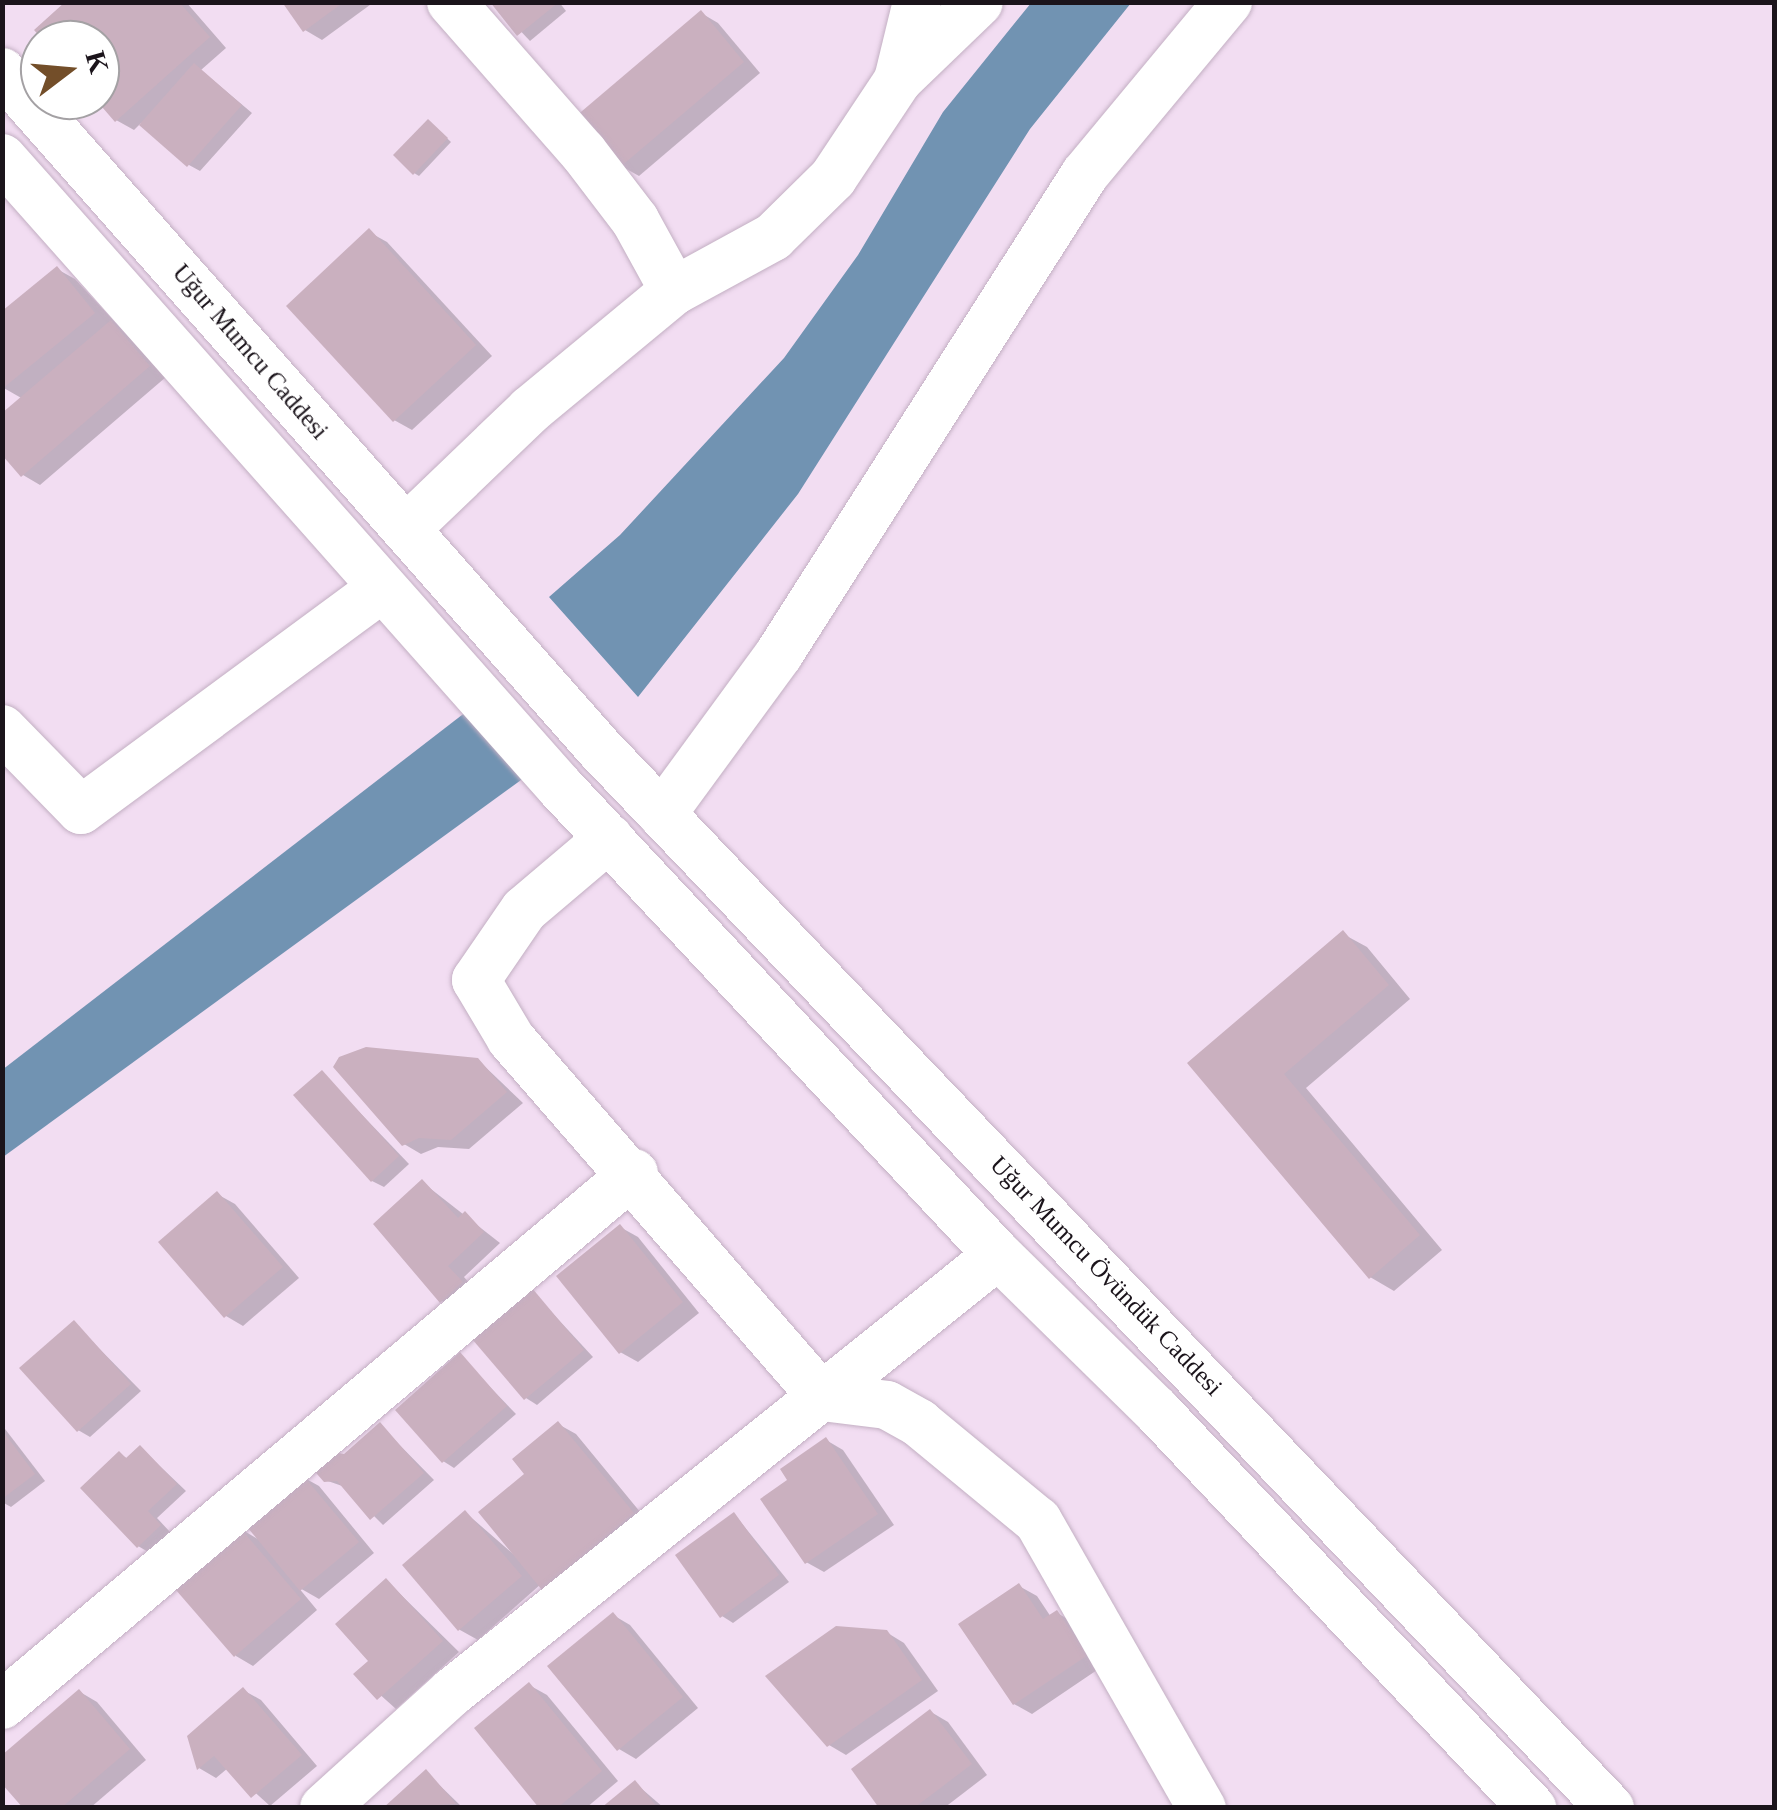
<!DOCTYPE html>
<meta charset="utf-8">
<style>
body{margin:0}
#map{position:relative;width:1777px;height:1810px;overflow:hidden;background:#f2ddf2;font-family:Georgia,serif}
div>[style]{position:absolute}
.water>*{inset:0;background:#7193b2}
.shadow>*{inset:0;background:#0003}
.building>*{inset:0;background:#cab0bf}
.roads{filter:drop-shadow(0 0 2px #c3afc3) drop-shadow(0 0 2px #c3afc3)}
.minor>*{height:48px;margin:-24px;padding:0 24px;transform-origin:24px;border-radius:24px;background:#fff}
span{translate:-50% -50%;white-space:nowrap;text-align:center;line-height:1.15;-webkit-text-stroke:10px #fff;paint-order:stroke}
.street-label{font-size:25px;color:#1b141b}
.frame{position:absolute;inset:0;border:5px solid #1b141b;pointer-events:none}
.north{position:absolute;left:20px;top:20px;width:100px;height:100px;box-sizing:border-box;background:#fff;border:2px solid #a4a1a4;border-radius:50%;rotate:74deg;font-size:28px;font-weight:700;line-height:40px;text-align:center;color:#1b141b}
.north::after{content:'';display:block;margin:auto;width:35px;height:45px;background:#734e29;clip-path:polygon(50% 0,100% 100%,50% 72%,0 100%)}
</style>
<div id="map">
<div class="water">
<i style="clip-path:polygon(1031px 3px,1131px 3px,1030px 129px,798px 494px,638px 697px,549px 597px,620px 535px,784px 358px,858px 255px,943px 112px)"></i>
<i style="clip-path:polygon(471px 708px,532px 772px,3px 1157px,2px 1070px)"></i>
</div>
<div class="shadow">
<i style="clip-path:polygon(69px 2px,186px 2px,226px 48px,201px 70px,252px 113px,200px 171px,189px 165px,141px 123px,134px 130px,116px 120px,100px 40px,47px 40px)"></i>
<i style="clip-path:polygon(285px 2px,374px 2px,322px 40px,305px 30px)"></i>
<i style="clip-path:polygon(493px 2px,559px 2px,566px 11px,530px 41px)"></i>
<i style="clip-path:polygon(701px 13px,718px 23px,760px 73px,639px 176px,621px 166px)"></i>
<i style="clip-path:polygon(433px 125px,451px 142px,419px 176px,414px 173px)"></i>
<i style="clip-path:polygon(369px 232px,387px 242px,492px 356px,412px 430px,394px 420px)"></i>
<i style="clip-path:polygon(57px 269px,75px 279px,166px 377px,40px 485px,23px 475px,23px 399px,2px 387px)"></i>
<i style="clip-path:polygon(1343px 934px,1367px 947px,1410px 999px,1306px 1088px,1442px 1250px,1394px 1291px,1370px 1277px,1190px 1063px)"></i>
<i style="clip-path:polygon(478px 1060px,523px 1103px,469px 1149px,438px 1147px,421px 1154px,404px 1144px)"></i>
<i style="clip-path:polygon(322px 1073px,409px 1164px,384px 1187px,372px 1181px)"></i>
<i style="clip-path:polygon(422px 1182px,500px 1243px,464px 1277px,478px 1293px,459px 1311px,442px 1301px)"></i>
<i style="clip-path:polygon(217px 1194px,235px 1204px,299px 1278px,243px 1326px,226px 1316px)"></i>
<i style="clip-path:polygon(620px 1227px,638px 1237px,699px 1313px,638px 1362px,620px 1352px)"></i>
<i style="clip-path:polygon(532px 1291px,593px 1357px,537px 1405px,526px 1398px)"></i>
<i style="clip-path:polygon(74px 1323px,141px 1391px,90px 1437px,78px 1430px)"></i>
<i style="clip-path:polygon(460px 1356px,516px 1414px,454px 1468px,443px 1461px)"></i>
<i style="clip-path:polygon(558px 1424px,576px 1434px,650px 1524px,561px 1598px,541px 1584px,478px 1640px,460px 1630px,405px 1566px,466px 1513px,526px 1565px)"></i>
<i style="clip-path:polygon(2px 1425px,45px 1481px,11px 1507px,2px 1502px)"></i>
<i style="clip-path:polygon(380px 1425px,434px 1480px,383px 1525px,345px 1487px,325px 1480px)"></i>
<i style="clip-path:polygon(826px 1440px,843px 1450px,894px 1525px,824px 1572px,806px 1562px,790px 1481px)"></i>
<i style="clip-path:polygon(141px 1448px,186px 1491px,157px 1518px,171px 1533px,150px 1553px,138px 1546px,120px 1454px,128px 1459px)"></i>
<i style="clip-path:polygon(301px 1476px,319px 1486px,374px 1553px,319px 1599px,298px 1587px,317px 1610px,253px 1666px,236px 1656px,236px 1526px,261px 1541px)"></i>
<i style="clip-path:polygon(735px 1515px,789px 1582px,733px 1623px,722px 1616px)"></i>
<i style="clip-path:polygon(387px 1581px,459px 1652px,396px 1709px,357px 1674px,371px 1661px)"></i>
<i style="clip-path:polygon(1019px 1586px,1037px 1596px,1051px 1617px,1057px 1613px,1075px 1623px,1103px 1666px,1032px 1714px,1014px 1704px)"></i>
<i style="clip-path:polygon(613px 1615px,630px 1625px,698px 1708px,636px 1759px,619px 1749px)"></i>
<i style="clip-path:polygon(886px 1632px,904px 1643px,938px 1691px,846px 1755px,829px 1745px)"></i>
<i style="clip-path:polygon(529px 1685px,547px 1695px,618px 1781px,586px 1808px,542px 1808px)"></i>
<i style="clip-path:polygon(243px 1690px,261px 1700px,317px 1766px,270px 1806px,228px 1768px,216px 1778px,199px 1768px)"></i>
<i style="clip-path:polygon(80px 1692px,97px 1702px,146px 1760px,90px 1808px,26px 1808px)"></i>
<i style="clip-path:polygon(931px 1712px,948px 1722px,987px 1775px,944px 1808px,882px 1808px)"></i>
<i style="clip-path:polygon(427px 1773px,463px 1808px,387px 1808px)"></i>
<i style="clip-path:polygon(635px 1783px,664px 1808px,605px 1808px)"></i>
</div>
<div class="building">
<i style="clip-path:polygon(65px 2px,179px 2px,210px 37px,115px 122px,96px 100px,100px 40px,43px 40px,34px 30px)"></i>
<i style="clip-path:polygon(282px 2px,344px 2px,303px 32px)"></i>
<i style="clip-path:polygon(490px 2px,559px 2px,517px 36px)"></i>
<i style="clip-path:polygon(701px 10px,744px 62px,619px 168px,575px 117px)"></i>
<i style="clip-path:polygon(194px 63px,242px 105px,187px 167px,139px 125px)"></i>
<i style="clip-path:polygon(428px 119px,448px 138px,413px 175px,393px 155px)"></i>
<i style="clip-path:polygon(369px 228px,476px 345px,393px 422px,286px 306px)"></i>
<i style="clip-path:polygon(57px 266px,95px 313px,2px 389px,2px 311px)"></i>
<i style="clip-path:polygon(111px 320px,150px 366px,21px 477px,2px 455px,2px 413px)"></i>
<i style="clip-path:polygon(1343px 930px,1389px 985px,1284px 1074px,1420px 1235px,1369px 1279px,1187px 1063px)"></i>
<i style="clip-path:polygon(366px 1047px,478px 1058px,507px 1092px,451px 1140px,419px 1138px,402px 1146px,333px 1067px,339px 1057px)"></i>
<i style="clip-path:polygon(322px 1070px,399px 1156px,371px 1182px,293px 1095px)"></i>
<i style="clip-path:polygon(422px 1179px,458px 1218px,465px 1211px,484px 1232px,448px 1266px,463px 1282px,440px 1303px,373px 1224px)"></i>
<i style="clip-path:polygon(217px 1191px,283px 1267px,224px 1318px,158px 1242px)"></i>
<i style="clip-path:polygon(620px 1224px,683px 1302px,619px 1354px,556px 1276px)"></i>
<i style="clip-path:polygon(532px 1288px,584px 1350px,524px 1400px,472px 1339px)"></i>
<i style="clip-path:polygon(74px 1320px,131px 1384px,77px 1432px,19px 1368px)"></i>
<i style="clip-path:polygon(460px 1352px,507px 1406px,442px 1463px,395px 1410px)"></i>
<i style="clip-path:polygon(558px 1421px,634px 1513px,542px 1590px,478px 1512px,524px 1474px,512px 1459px)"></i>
<i style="clip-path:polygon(380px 1422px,424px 1473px,370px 1520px,337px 1481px,324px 1482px,310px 1466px,327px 1451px,344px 1454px)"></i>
<i style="clip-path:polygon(2px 1430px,35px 1474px,2px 1499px)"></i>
<i style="clip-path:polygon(826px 1437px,878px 1514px,805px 1564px,760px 1499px,787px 1480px,780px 1469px)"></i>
<i style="clip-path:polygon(140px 1445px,177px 1484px,148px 1511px,161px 1525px,137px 1548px,80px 1488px,119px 1451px,126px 1458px)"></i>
<i style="clip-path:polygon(301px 1473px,359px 1542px,300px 1591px,243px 1522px)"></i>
<i style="clip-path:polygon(465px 1510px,522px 1576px,458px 1631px,402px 1565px)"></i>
<i style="clip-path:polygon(734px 1512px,779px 1575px,720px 1618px,675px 1555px)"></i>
<i style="clip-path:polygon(236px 1523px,301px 1599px,234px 1657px,169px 1582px)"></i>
<i style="clip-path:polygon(386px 1578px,443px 1641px,377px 1700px,353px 1674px,368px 1661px,335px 1624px)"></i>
<i style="clip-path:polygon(1019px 1583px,1043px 1619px,1057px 1610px,1088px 1655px,1013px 1705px,958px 1624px)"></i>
<i style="clip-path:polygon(613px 1612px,683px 1697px,617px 1751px,547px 1666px)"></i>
<i style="clip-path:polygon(836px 1626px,887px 1630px,922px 1680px,827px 1747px,765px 1676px)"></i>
<i style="clip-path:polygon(529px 1682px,602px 1771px,557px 1808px,539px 1808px,474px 1728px)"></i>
<i style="clip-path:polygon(243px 1687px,302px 1755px,251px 1798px,214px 1756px,197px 1770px,187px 1736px)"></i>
<i style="clip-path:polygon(79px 1689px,130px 1749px,61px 1808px,23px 1808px,2px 1784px,2px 1755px)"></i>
<i style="clip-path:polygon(930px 1709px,972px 1764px,914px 1808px,879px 1808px,851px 1769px)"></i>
<i style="clip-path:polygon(426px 1769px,456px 1804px,383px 1808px)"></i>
<i style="clip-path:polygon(635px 1780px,658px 1808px,601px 1808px)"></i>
</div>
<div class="roads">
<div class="minor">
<i style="left:451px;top:2px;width:200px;rotate:48.7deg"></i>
<i style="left:583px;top:152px;width:86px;rotate:52.6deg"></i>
<i style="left:635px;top:220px;width:81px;rotate:61.2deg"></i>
<i style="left:2px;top:72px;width:902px;rotate:48.55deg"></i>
<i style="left:599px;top:748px;width:1465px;rotate:46.36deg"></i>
<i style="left:898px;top:80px;width:112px;rotate:-43.9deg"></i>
<i style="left:2px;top:158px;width:841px;rotate:48.42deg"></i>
<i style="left:560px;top:787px;width:641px;rotate:46.9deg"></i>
<i style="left:998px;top:1255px;width:221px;rotate:44.5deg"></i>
<i style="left:1156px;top:1410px;width:548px;rotate:46.63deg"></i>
<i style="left:406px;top:529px;width:172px;rotate:-43.8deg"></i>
<i style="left:530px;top:410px;width:187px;rotate:-39.6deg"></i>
<i style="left:674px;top:291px;width:113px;rotate:-28.6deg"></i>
<i style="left:773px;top:237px;width:84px;rotate:-44.5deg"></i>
<i style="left:833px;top:178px;width:118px;rotate:-56.4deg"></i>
<i style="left:898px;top:80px;width:80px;rotate:-76.3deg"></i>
<i style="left:2px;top:729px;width:113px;rotate:45.7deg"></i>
<i style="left:81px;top:810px;width:374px;rotate:-36.4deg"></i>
<i style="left:662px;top:814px;width:198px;rotate:-53.8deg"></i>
<i style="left:779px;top:654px;width:569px;rotate:-57.48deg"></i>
<i style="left:1085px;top:174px;width:224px;rotate:-50.3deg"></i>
<i style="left:609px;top:838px;width:111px;rotate:139.7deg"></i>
<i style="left:524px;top:910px;width:85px;rotate:124.4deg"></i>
<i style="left:476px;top:980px;width:69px;rotate:59.3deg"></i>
<i style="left:511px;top:1039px;width:474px;rotate:49deg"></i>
<i style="left:822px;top:1397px;width:65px;rotate:7deg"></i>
<i style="left:887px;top:1405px;width:37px;rotate:29deg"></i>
<i style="left:919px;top:1423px;width:154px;rotate:39.5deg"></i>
<i style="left:1038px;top:1521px;width:331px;rotate:60.3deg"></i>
<i style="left:2px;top:1705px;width:826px;rotate:-40.09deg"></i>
<i style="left:324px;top:1808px;width:173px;rotate:-42.2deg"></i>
<i style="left:452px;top:1692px;width:699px;rotate:-38.67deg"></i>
</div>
</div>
<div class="street-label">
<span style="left:250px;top:352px;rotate:49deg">Uğur Mumcu Caddesi</span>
<span style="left:1106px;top:1276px;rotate:46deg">Uğur Mumcu Övündük Caddesi</span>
</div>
<div class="frame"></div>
<div class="north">K</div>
</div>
